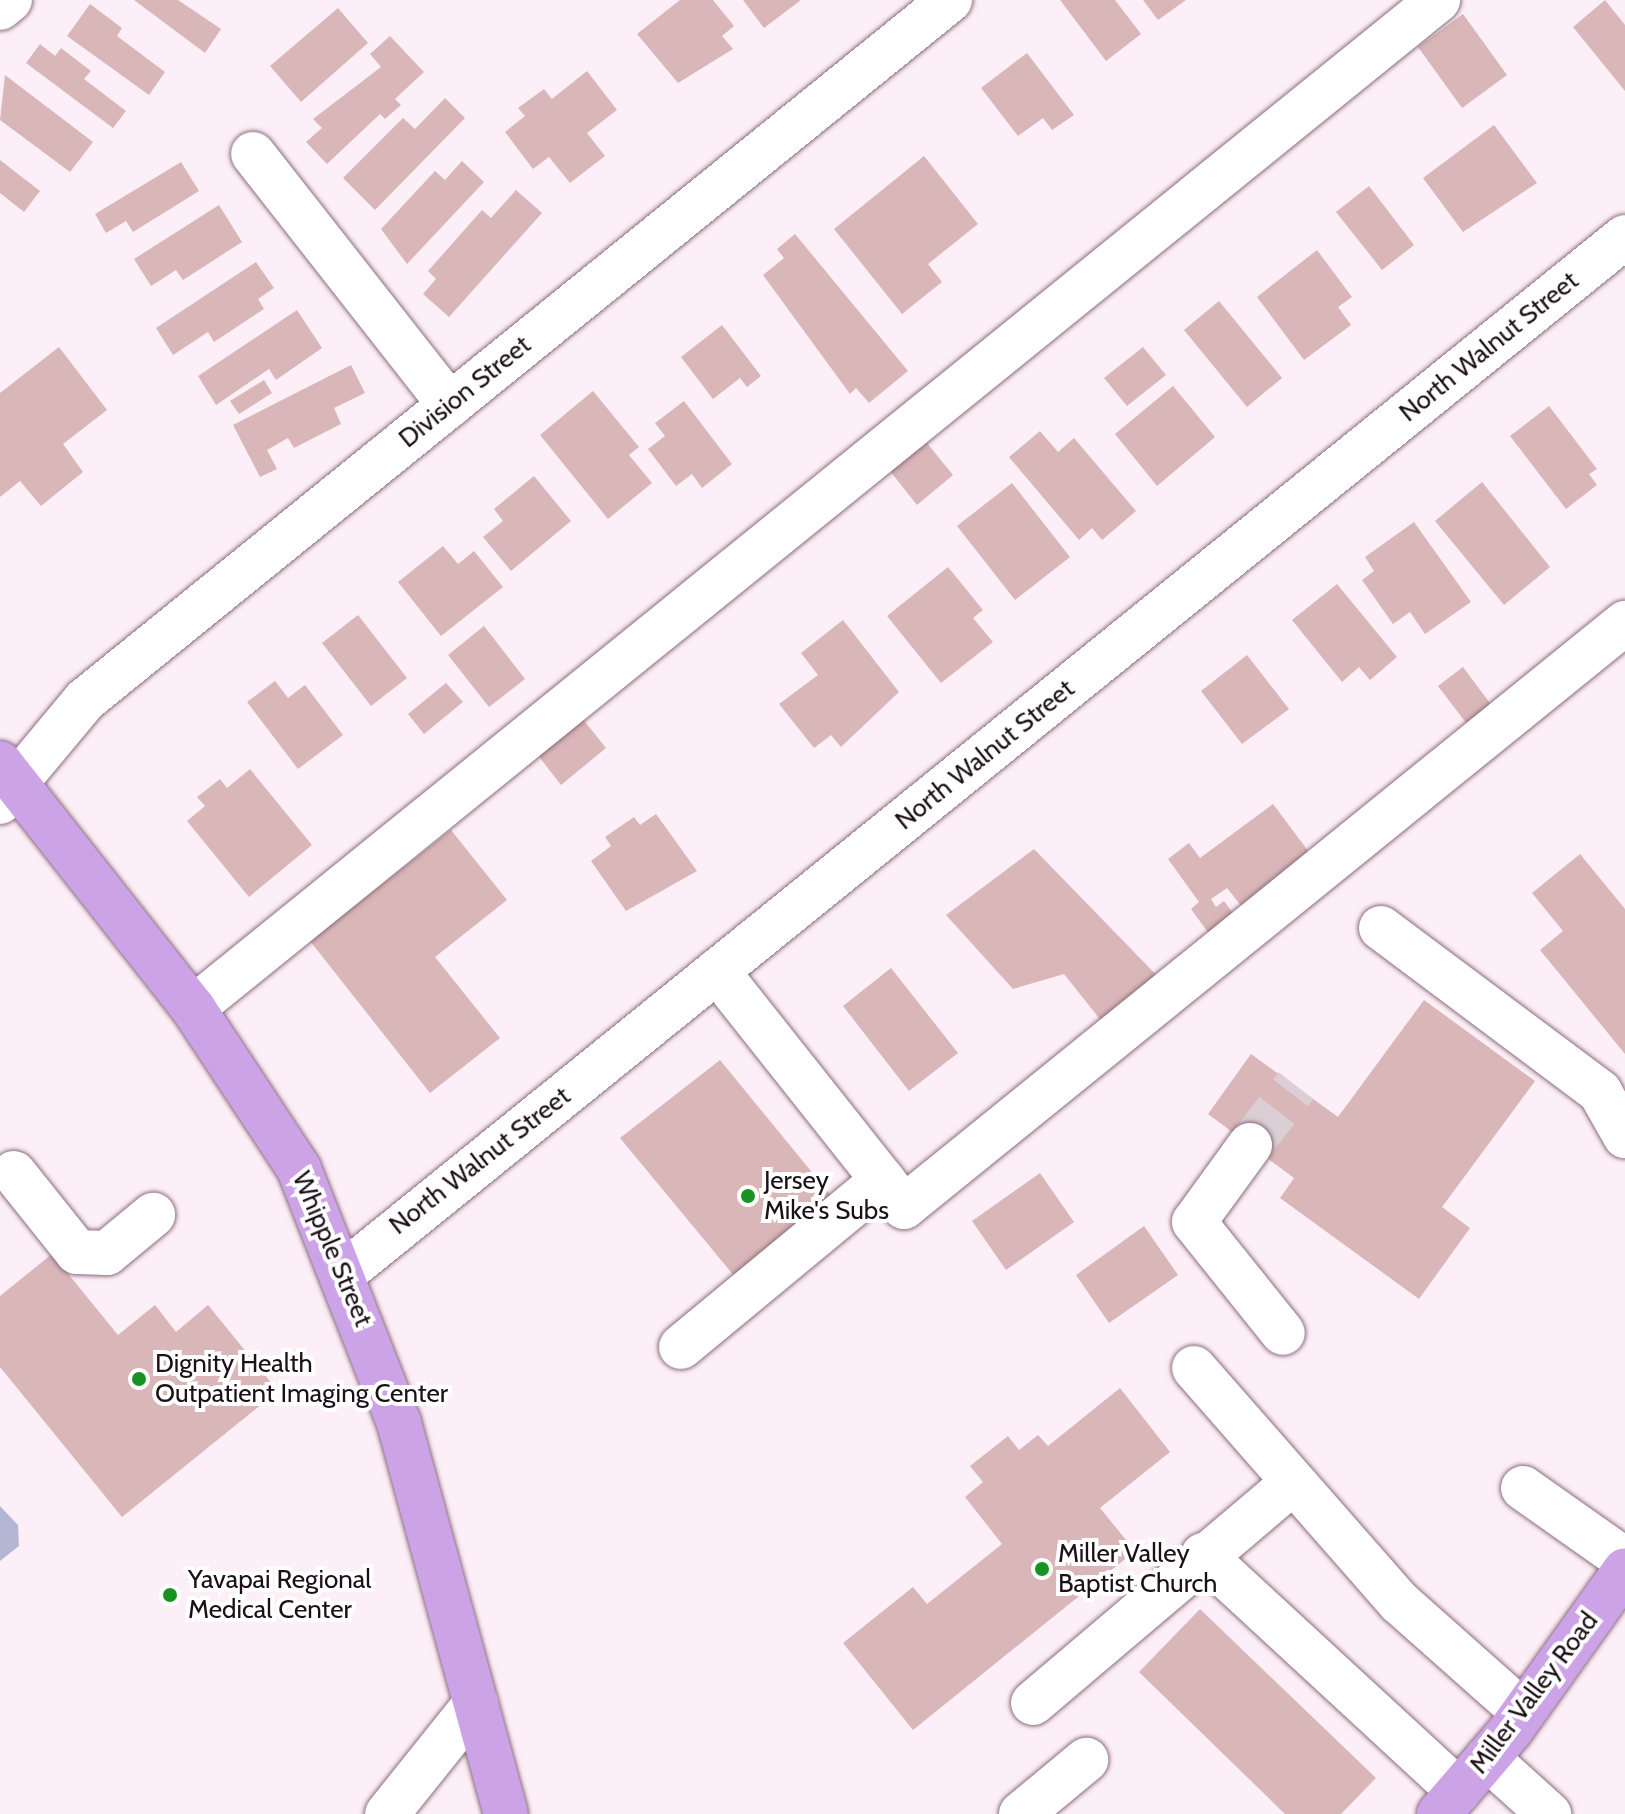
<!DOCTYPE html>
<style>
body{margin:0}
#map{position:relative;width:1625px;height:1814px;overflow:hidden;background:#fdeff7;font-family:Cabin,sans-serif}
div>[style]{position:absolute}
.water>*{inset:0;background:#b3b7d4}
.building>*{inset:0;background:#d9b6b7}
.minor-tunnel>*{height:44px;margin-top:-22px;transform-origin:0;background:repeating-linear-gradient(90deg,#dbced5 0 44px,transparent 0 66px)}
.roads{filter:drop-shadow(0 0 2px #8b6d7f) drop-shadow(0 0 2px #8b6d7f)}
.minor>*{height:44px;margin:-22px;padding:0 22px;transform-origin:22px;border-radius:22px;background:#fff}
.major>*{height:44px;margin:-22px;padding:0 22px;transform-origin:22px;border-radius:22px;background:#cda3e7}
.dots>*{width:22px;height:22px;translate:-50% -50%;box-sizing:border-box;border:4px solid #fff;border-radius:50%}
span{translate:-50% -50%;white-space:nowrap;text-align:center;line-height:1.15;-webkit-text-stroke:8px #fff;paint-order:stroke}
.street-label{font-size:26px;color:#1b1016}
.poi-label{font-size:26px;color:#1b1016}
.left{translate:0 -50%;text-align:left}
</style>
<div id="map">
<div class="water">
<i style="clip-path:polygon(0 1506px,18px 1525px,19px 1546px,0 1561px)"></i>
</div>
<div class="building">
<i style="clip-path:polygon(134px 0,178px 0,221px 29px,205px 53px)"></i>
<i style="clip-path:polygon(680px 0,713px 0,734px 26px,722px 36px,733px 49px,678px 83px,637px 34px)"></i>
<i style="clip-path:polygon(743px 0,801px 0,764px 28px)"></i>
<i style="clip-path:polygon(1060px 0,1115px 0,1141px 34px,1106px 61px)"></i>
<i style="clip-path:polygon(1143px 0,1186px 0,1158px 20px)"></i>
<i style="clip-path:polygon(1605px 0,1625px 25px,1625px 91px,1573px 27px)"></i>
<i style="clip-path:polygon(90px 4px,122px 28px,117px 36px,165px 72px,149px 95px,67px 36px)"></i>
<i style="clip-path:polygon(338px 8px,368px 43px,301px 102px,270px 66px)"></i>
<i style="clip-path:polygon(1463px 14px,1507px 75px,1462px 108px,1418px 47px)"></i>
<i style="clip-path:polygon(390px 36px,424px 72px,395px 99px,401px 105px,385px 119px,380px 114px,327px 164px,306px 142px,322px 128px,313px 119px,381px 67px,370px 54px)"></i>
<i style="clip-path:polygon(40px 44px,55px 56px,61px 48px,91px 71px,84px 79px,126px 111px,113px 128px,26px 63px)"></i>
<i style="clip-path:polygon(1027px 53px,1074px 115px,1052px 130px,1043px 118px,1018px 136px,981px 88px)"></i>
<i style="clip-path:polygon(587px 71px,617px 110px,587px 133px,605px 156px,570px 183px,549px 157px,533px 169px,505px 132px,525px 116px,518px 108px,544px 89px,552px 99px)"></i>
<i style="clip-path:polygon(5px 75px,93px 142px,70px 172px,0 120px)"></i>
<i style="clip-path:polygon(445px 98px,465px 118px,375px 210px,343px 178px,403px 118px,415px 129px)"></i>
<i style="clip-path:polygon(1494px 125px,1537px 183px,1463px 232px,1423px 178px)"></i>
<i style="clip-path:polygon(924px 156px,978px 224px,928px 264px,942px 282px,902px 314px,834px 229px)"></i>
<i style="clip-path:polygon(0 160px,40px 191px,24px 212px,0 193px)"></i>
<i style="clip-path:polygon(462px 161px,484px 182px,407px 264px,381px 229px,435px 171px,445px 180px)"></i>
<i style="clip-path:polygon(181px 162px,199px 191px,133px 232px,126px 221px,106px 233px,95px 214px)"></i>
<i style="clip-path:polygon(1369px 186px,1414px 245px,1382px 270px,1336px 212px)"></i>
<i style="clip-path:polygon(516px 190px,542px 213px,449px 317px,423px 294px,436px 279px,428px 271px,482px 210px,491px 218px)"></i>
<i style="clip-path:polygon(219px 205px,242px 242px,183px 280px,176px 270px,151px 286px,134px 259px)"></i>
<i style="clip-path:polygon(795px 234px,908px 371px,869px 403px,856px 388px,850px 394px,763px 275px,784px 258px,777px 249px)"></i>
<i style="clip-path:polygon(1317px 250px,1352px 297px,1338px 307px,1351px 325px,1304px 360px,1257px 297px)"></i>
<i style="clip-path:polygon(256px 262px,274px 288px,258px 299px,264px 309px,214px 342px,208px 332px,173px 355px,156px 328px)"></i>
<i style="clip-path:polygon(1219px 301px,1282px 378px,1247px 407px,1184px 330px)"></i>
<i style="clip-path:polygon(297px 310px,322px 348px,276px 380px,269px 369px,216px 405px,198px 376px)"></i>
<i style="clip-path:polygon(722px 325px,761px 376px,747px 387px,740px 378px,713px 399px,681px 357px)"></i>
<i style="clip-path:polygon(59px 347px,107px 410px,63px 444px,83px 472px,41px 506px,20px 481px,0 497px,0 393px)"></i>
<i style="clip-path:polygon(1143px 347px,1166px 375px,1127px 406px,1104px 378px)"></i>
<i style="clip-path:polygon(351px 365px,365px 393px,334px 408px,341px 424px,294px 448px,288px 438px,267px 450px,277px 469px,260px 477px,233px 425px)"></i>
<i style="clip-path:polygon(264px 380px,272px 393px,239px 414px,230px 401px)"></i>
<i style="clip-path:polygon(1173px 386px,1215px 437px,1157px 486px,1115px 434px)"></i>
<i style="clip-path:polygon(593px 391px,639px 447px,629px 455px,652px 483px,608px 519px,540px 435px)"></i>
<i style="clip-path:polygon(684px 401px,732px 464px,702px 488px,692px 474px,676px 486px,648px 449px,665px 436px,655px 423px)"></i>
<i style="clip-path:polygon(1549px 406px,1597px 469px,1589px 474px,1597px 485px,1566px 509px,1510px 436px)"></i>
<i style="clip-path:polygon(1040px 431px,1058px 452px,1074px 438px,1136px 511px,1102px 540px,1092px 528px,1079px 540px,1009px 457px)"></i>
<i style="clip-path:polygon(922px 437px,953px 475px,917px 505px,886px 466px)"></i>
<i style="clip-path:polygon(534px 476px,571px 521px,511px 571px,483px 537px,503px 521px,494px 509px)"></i>
<i style="clip-path:polygon(1482px 482px,1550px 567px,1504px 605px,1435px 521px)"></i>
<i style="clip-path:polygon(1012px 483px,1070px 557px,1015px 600px,957px 526px)"></i>
<i style="clip-path:polygon(1414px 522px,1471px 602px,1425px 634px,1410px 612px,1393px 624px,1362px 580px,1374px 571px,1365px 557px)"></i>
<i style="clip-path:polygon(443px 546px,458px 564px,474px 551px,503px 587px,441px 636px,398px 582px)"></i>
<i style="clip-path:polygon(948px 567px,983px 610px,973px 618px,993px 642px,941px 683px,887px 616px)"></i>
<i style="clip-path:polygon(1337px 584px,1397px 657px,1370px 680px,1359px 667px,1342px 682px,1292px 620px)"></i>
<i style="clip-path:polygon(358px 615px,407px 678px,371px 706px,322px 643px)"></i>
<i style="clip-path:polygon(843px 620px,899px 692px,841px 747px,831px 735px,814px 748px,779px 704px,818px 675px,801px 653px)"></i>
<i style="clip-path:polygon(484px 626px,525px 679px,489px 707px,448px 655px)"></i>
<i style="clip-path:polygon(1247px 655px,1289px 709px,1242px 744px,1201px 691px)"></i>
<i style="clip-path:polygon(1463px 667px,1498px 714px,1473px 732px,1438px 686px)"></i>
<i style="clip-path:polygon(275px 681px,288px 698px,305px 685px,343px 735px,298px 769px,247px 702px)"></i>
<i style="clip-path:polygon(446px 683px,463px 702px,424px 734px,408px 714px)"></i>
<i style="clip-path:polygon(582px 718px,606px 748px,561px 785px,537px 754px)"></i>
<i style="clip-path:polygon(250px 769px,312px 845px,249px 897px,187px 821px,205px 806px,197px 797px,220px 779px,227px 788px)"></i>
<i style="clip-path:polygon(1273px 804px,1312px 856px,1243px 908px,1227px 888px,1211px 899px,1216px 907px,1224px 901px,1235px 916px,1210px 935px,1191px 909px,1199px 902px,1168px 859px,1189px 843px,1200px 858px)"></i>
<i style="clip-path:polygon(656px 814px,697px 871px,626px 911px,591px 861px,611px 846px,605px 837px,634px 817px,640px 825px)"></i>
<i style="clip-path:polygon(451px 830px,507px 900px,435px 957px,500px 1038px,430px 1093px,310px 941px)"></i>
<i style="clip-path:polygon(1034px 849px,1168px 987px,1115px 1038px,1064px 974px,1013px 989px,946px 915px)"></i>
<i style="clip-path:polygon(1580px 854px,1625px 909px,1625px 1054px,1540px 950px,1563px 931px,1532px 893px)"></i>
<i style="clip-path:polygon(891px 968px,958px 1053px,909px 1091px,843px 1006px)"></i>
<i style="clip-path:polygon(1424px 1000px,1535px 1081px,1442px 1207px,1470px 1228px,1419px 1299px,1280px 1198px,1294px 1178px,1208px 1114px,1251px 1054px,1338px 1117px)"></i>
<i style="clip-path:polygon(720px 1060px,842px 1209px,740px 1283px,620px 1138px)"></i>
<i style="clip-path:polygon(1040px 1173px,1074px 1222px,1006px 1270px,972px 1221px)"></i>
<i style="clip-path:polygon(1144px 1226px,1178px 1275px,1109px 1323px,1076px 1275px)"></i>
<i style="clip-path:polygon(52px 1254px,118px 1335px,155px 1305px,176px 1332px,208px 1305px,278px 1391px,122px 1517px,0 1367px,0 1296px)"></i>
<i style="clip-path:polygon(1120px 1388px,1170px 1452px,1100px 1508px,1135px 1551px,913px 1730px,843px 1643px,913px 1587px,927px 1604px,1002px 1544px,965px 1497px,983px 1482px,970px 1466px,1008px 1436px,1019px 1450px,1038px 1435px,1048px 1446px)"></i>
<i style="clip-path:polygon(1200px 1609px,1376px 1778px,1341px 1814px,1285px 1814px,1139px 1672px)"></i>
</div>
<div class="minor-tunnel">
<i style="left:1250px;top:1145px;width:75px;rotate:-52.1deg"></i>
</div>
<div class="roads">
<div class="minor">
<i style="left:0;top:8px;width:13px;rotate:-39deg"></i>
<i style="left:253px;top:154px;width:319px;rotate:51.9deg"></i>
<i style="left:0;top:802px;width:133px;rotate:-50.2deg"></i>
<i style="left:85px;top:700px;width:1113px;rotate:-38.98deg"></i>
<i style="left:1381px;top:928px;width:274px;rotate:36.8deg"></i>
<i style="left:1600px;top:1092px;width:51px;rotate:60.4deg"></i>
<i style="left:717px;top:971px;width:301px;rotate:51.6deg"></i>
<i style="left:904px;top:1207px;width:928px;rotate:-39.01deg"></i>
<i style="left:193px;top:1008px;width:1602px;rotate:-38.99deg"></i>
<i style="left:1250px;top:1145px;width:95px;rotate:126deg"></i>
<i style="left:1194px;top:1222px;width:142px;rotate:51.3deg"></i>
<i style="left:14px;top:1173px;width:101px;rotate:51.4deg"></i>
<i style="left:77px;top:1252px;width:30px;rotate:2deg"></i>
<i style="left:107px;top:1253px;width:60px;rotate:-39.6deg"></i>
<i style="left:345px;top:1272px;width:1646px;rotate:-38.96deg"></i>
<i style="left:681px;top:1347px;width:262px;rotate:-39.6deg"></i>
<i style="left:1194px;top:1368px;width:311px;rotate:48.8deg"></i>
<i style="left:1399px;top:1602px;width:166px;rotate:41.6deg"></i>
<i style="left:1523px;top:1488px;width:125px;rotate:35.2deg"></i>
<i style="left:1203px;top:1555px;width:348px;rotate:42.7deg"></i>
<i style="left:1033px;top:1703px;width:340px;rotate:-40.3deg"></i>
<i style="left:1487px;top:1758px;width:84px;rotate:42.1deg"></i>
<i style="left:387px;top:1814px;width:142px;rotate:-51.3deg"></i>
<i style="left:1021px;top:1814px;width:85px;rotate:-39.7deg"></i>
</div>
<div class="major">
<i style="left:0;top:763px;width:312px;rotate:51.8deg"></i>
<i style="left:193px;top:1008px;width:193px;rotate:56.6deg"></i>
<i style="left:299px;top:1169px;width:273px;rotate:68.5deg"></i>
<i style="left:399px;top:1423px;width:405px;rotate:74.7deg"></i>
<i style="left:1439px;top:1814px;width:111px;rotate:-49.4deg"></i>
<i style="left:1511px;top:1730px;width:196px;rotate:-54.5deg"></i>
</div>
</div>
<div class="dots">
<i style="left:748px;top:1196px;background:#179323"></i>
<i style="left:139px;top:1379px;background:#179323"></i>
<i style="left:1042px;top:1569px;background:#179323"></i>
<i style="left:170px;top:1595px;background:#179323"></i>
</div>
<div class="street-label">
<span style="left:1489px;top:347px;rotate:-39deg">North Walnut Street</span>
<span style="left:465px;top:392px;rotate:-39deg">Division Street</span>
<span style="left:985px;top:755px;rotate:-39deg">North Walnut Street</span>
<span style="left:480px;top:1161px;rotate:-38deg">North Walnut Street</span>
<span style="left:332px;top:1249px;rotate:67deg">Whipple Street</span>
<span style="left:1534px;top:1693px;rotate:-53deg">Miller Valley Road</span>
</div>
<div class="poi-label">
<span class="left" style="left:764px;top:1196px">Jersey<br>Mike's Subs</span>
<span class="left" style="left:155px;top:1379px">Dignity Health<br>Outpatient Imaging Center</span>
<span class="left" style="left:1058px;top:1569px">Miller Valley<br>Baptist Church</span>
<span class="left" style="left:188px;top:1595px">Yavapai Regional<br>Medical Center</span>
</div>
</div>
